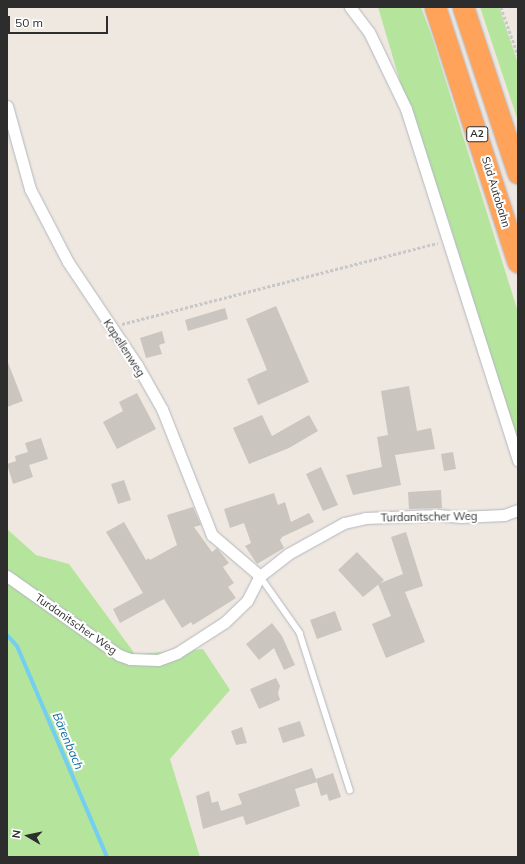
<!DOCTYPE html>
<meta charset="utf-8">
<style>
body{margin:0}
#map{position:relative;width:525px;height:864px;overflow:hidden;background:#efe8e0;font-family:Mulish,sans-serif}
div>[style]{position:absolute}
.green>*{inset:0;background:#b5e59d}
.stream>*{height:4px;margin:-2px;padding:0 2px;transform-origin:2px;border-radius:2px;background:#74cef0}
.building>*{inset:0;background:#cac5bf}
.path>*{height:2.5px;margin-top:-1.25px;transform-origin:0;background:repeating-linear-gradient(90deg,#c8c8c8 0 3px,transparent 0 5px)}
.roads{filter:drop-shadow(0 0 1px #b3b6c0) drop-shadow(0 0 1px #b3b6c0)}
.lane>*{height:5.5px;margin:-2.75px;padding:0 2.75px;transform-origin:2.75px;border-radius:2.75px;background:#fff}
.street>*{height:11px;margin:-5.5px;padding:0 5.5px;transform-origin:5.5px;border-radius:5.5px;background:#fff}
.highway>*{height:21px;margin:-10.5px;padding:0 10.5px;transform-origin:10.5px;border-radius:10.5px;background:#ffa35b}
span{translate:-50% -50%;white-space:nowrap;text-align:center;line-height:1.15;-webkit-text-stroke:4px #fff;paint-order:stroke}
.shield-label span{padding:1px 3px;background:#fff;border:1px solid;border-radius:3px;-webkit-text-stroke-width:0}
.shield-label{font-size:10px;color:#2d2d2d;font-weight:700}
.street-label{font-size:11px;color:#2d2d2d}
.water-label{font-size:12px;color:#0d6da2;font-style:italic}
.frame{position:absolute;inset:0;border:8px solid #2d2d2d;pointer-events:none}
.north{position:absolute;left:8px;top:816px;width:40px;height:40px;-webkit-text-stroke:3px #fff;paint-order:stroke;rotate:279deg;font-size:11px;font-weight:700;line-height:16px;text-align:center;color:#2d2d2d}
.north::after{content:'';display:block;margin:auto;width:14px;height:18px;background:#2d2d2d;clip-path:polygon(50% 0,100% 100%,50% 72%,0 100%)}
.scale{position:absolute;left:8px;top:16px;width:100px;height:18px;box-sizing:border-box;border:2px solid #2d2d2d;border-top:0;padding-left:5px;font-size:12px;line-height:14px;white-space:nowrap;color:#2d2d2d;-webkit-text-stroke:3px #fff;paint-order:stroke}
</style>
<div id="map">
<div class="green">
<i style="clip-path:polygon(378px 7px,421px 7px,432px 37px,518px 312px,518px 442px,448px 219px,406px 102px)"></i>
<i style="clip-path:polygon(480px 7px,499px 7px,518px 63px,518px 121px)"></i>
<i style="clip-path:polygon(7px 529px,36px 555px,69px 564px,135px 654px,203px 649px,230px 690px,170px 759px,200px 857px,7px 857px)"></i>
</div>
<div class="stream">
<i style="left:7px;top:635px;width:15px;rotate:48deg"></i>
<i style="left:17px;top:646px;width:229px;rotate:66.9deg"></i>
</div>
<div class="building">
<i style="clip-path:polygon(276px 306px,309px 382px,258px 405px,247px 379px,267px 370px,246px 319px)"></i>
<i style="clip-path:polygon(225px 308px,228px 319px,188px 331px,185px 320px)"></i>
<i style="clip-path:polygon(162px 331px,165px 343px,159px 345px,162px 354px,146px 358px,140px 338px)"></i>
<i style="clip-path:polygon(7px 360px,23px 401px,7px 407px)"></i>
<i style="clip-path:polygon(409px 386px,417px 431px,431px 428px,435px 449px,395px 455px,401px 485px,353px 495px,346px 475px,382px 467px,377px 437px,388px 435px,381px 391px)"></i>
<i style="clip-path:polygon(137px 393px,156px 429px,117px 449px,103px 422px,123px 411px,119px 402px)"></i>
<i style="clip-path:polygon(262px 415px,272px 436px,309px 415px,318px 431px,289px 448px,249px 464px,233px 428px)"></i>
<i style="clip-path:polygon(41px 438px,48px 459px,29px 465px,33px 477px,13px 484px,7px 464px,16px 461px,15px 456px,28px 452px,25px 443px)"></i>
<i style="clip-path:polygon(453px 452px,456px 469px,444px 471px,441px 454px)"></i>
<i style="clip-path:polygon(321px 467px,338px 505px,323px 511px,306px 474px)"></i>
<i style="clip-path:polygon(124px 480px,131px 500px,118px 504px,111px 484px)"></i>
<i style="clip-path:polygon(441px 490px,442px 508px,409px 509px,408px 492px)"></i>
<i style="clip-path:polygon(274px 493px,278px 505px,285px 502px,291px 522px,309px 513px,314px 522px,282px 537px,280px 540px,284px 548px,257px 564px,245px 546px,251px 543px,244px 523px,230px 528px,224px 509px)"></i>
<i style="clip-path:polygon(193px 507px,201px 525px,194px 527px,212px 552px,217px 548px,229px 563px,223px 567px,234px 583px,228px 587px,236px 598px,193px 625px,191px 622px,182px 628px,164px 599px,120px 623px,113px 609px,143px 593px,106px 532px,124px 522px,146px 560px,149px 558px,150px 560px,177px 545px,167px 515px)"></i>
<i style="clip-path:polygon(406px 532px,423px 586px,405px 592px,425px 642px,386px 658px,372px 624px,391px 616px,378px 584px,403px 574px,391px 537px)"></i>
<i style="clip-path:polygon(357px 552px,384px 580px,363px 597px,338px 570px)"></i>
<i style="clip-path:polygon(335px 611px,342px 630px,317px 639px,310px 620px)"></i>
<i style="clip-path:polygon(272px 623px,282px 636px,295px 665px,284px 670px,274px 648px,259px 660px,246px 644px)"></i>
<i style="clip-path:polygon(276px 678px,280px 686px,278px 693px,280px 700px,259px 709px,250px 689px)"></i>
<i style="clip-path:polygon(300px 721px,305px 736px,283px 743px,278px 728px)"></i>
<i style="clip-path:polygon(242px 727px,247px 743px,236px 745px,231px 731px)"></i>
<i style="clip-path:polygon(312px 768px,317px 782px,295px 789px,300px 806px,246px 825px,243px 816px,203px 829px,196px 796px,209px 791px,212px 803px,218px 801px,221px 811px,242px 804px,238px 794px)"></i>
<i style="clip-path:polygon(333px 773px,341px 797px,329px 801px,327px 794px,321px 796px,316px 779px)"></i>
</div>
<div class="path">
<i style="left:501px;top:7px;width:51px;rotate:70.5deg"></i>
<i style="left:122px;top:324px;width:326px;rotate:-14.4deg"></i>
</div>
<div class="roads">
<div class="lane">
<i style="left:260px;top:576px;width:70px;rotate:54.9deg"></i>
<i style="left:300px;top:633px;width:165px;rotate:72.3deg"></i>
</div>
<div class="street">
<i style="left:350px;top:7px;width:31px;rotate:53deg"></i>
<i style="left:369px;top:32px;width:85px;rotate:64.3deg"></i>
<i style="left:406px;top:109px;width:369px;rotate:72.3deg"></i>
<i style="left:7px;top:106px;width:86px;rotate:74.5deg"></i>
<i style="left:30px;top:189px;width:82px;rotate:62.5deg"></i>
<i style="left:68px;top:262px;width:124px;rotate:56.2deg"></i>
<i style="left:137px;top:365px;width:51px;rotate:60.4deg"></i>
<i style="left:162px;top:409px;width:136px;rotate:68.4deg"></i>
<i style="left:212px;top:535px;width:63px;rotate:40.5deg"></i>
<i style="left:7px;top:576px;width:137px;rotate:35.2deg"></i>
<i style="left:119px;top:655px;width:12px;rotate:20deg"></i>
<i style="left:130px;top:659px;width:28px;rotate:2deg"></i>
<i style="left:158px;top:660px;width:20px;rotate:-20deg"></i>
<i style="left:177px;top:653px;width:57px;rotate:-32.9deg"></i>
<i style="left:225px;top:622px;width:30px;rotate:-44deg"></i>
<i style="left:247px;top:601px;width:28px;rotate:-63deg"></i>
<i style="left:260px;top:576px;width:36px;rotate:-38deg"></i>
<i style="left:288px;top:554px;width:64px;rotate:-29deg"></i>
<i style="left:344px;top:523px;width:22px;rotate:-13deg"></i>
<i style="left:365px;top:518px;width:73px;rotate:-2.4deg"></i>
<i style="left:438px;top:515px;width:23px;rotate:5deg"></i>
<i style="left:461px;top:517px;width:43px;rotate:-2.7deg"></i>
<i style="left:504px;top:515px;width:15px;rotate:-20deg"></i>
</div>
<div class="highway">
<i style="left:435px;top:7px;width:268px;rotate:72deg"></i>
<i style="left:463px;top:7px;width:175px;rotate:71.7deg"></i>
</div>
</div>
<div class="shield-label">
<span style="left:477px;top:134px">A2</span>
</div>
<div class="street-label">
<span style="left:496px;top:192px;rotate:73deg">Süd Autobahn</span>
<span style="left:124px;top:348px;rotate:57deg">Kapellenweg</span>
<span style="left:429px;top:517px;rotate:-1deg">Turdanitscher Weg</span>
<span style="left:76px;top:624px;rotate:35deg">Turdanitscher Weg</span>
</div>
<div class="water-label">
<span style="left:68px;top:741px;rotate:67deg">Bärenbach</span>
</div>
<div class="frame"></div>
<div class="north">N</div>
<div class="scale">50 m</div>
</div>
